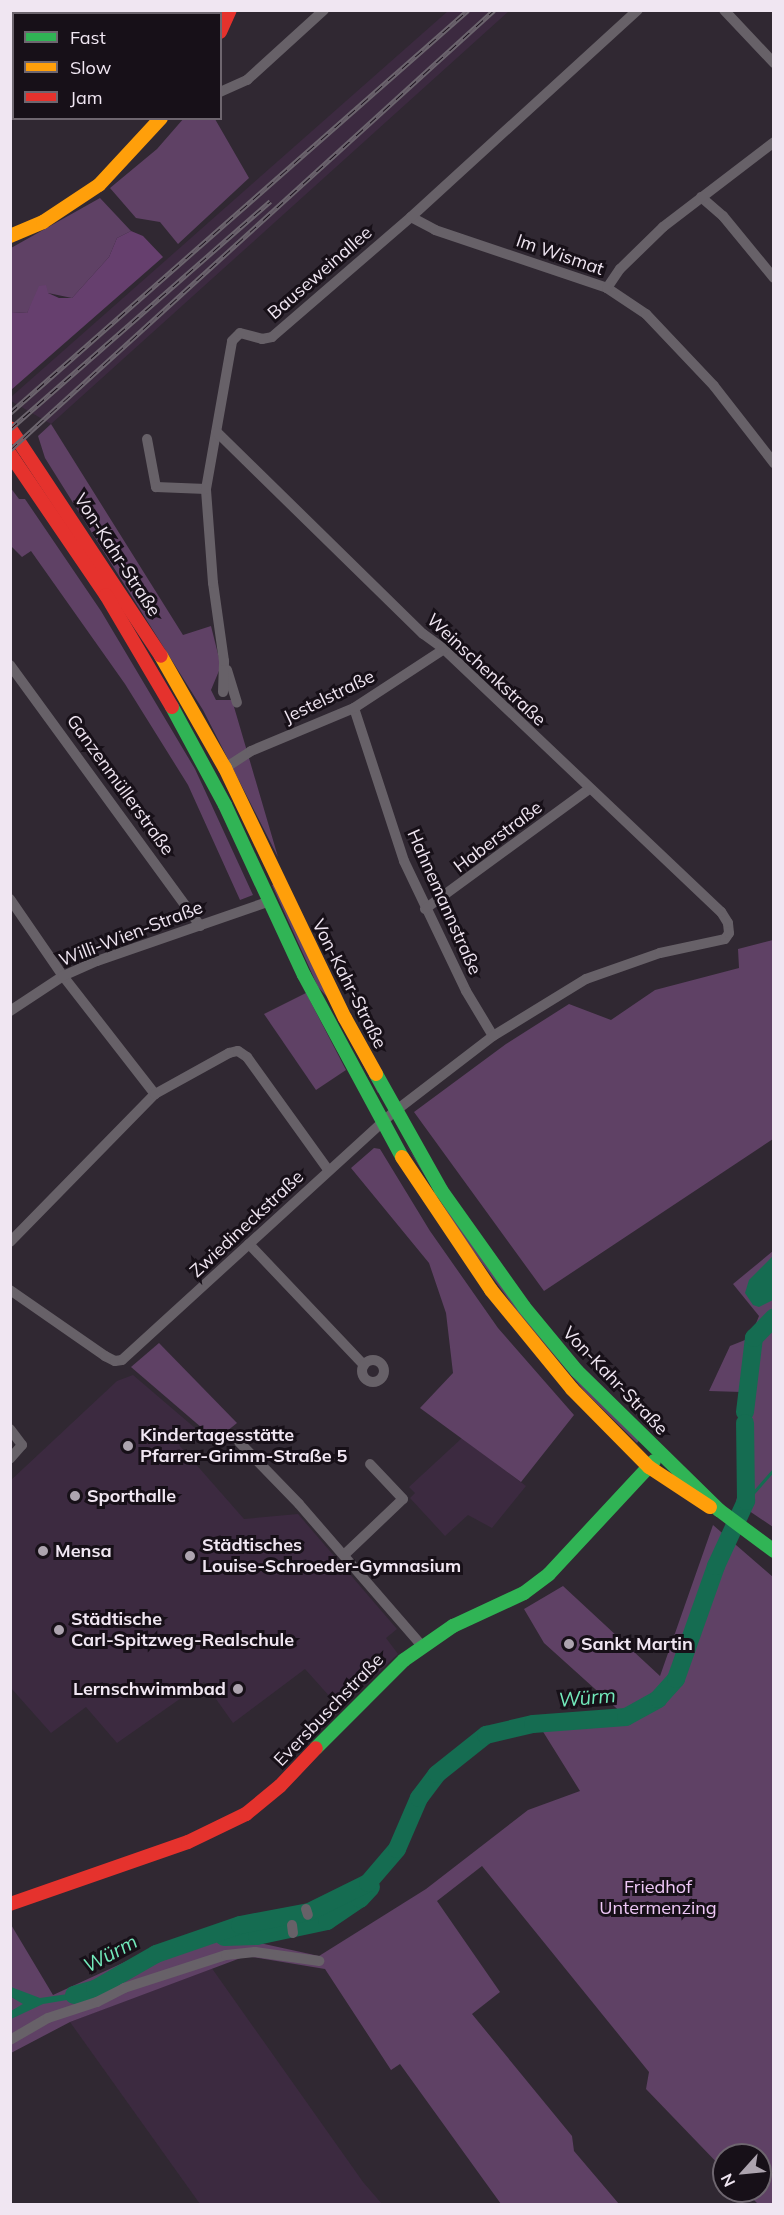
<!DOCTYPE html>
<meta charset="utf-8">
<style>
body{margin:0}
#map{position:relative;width:784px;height:2215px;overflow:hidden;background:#302832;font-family:Mulish,sans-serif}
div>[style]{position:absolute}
.built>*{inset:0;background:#3c2a40}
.green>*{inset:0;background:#5f4165}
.forest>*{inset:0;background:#663f6e}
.water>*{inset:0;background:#156c51}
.stream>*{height:3px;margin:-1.5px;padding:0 1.5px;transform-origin:1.5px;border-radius:1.5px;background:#156c51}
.river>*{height:18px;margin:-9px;padding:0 9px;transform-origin:9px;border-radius:9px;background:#156c51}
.street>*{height:10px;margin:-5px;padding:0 5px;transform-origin:5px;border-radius:5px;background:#676168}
.street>.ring{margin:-5px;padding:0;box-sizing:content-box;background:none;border:10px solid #676168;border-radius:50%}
.fast>*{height:14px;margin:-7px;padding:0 7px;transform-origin:7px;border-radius:7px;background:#30b455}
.slow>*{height:14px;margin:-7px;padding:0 7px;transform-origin:7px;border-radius:7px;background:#ff9f0a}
.jam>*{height:14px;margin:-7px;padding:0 7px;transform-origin:7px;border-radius:7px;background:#e5322d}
.rail>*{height:5px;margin-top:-2.5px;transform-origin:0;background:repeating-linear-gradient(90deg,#171018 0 9px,#6c656e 0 18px);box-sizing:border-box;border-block:2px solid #6c656e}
.dots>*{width:16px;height:16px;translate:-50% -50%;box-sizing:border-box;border:3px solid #171018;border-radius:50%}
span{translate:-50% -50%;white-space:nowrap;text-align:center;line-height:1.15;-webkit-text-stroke:6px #171018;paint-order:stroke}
.street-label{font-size:18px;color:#f0e6f2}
.poi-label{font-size:18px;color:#f0e6f2;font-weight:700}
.left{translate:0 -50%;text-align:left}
.right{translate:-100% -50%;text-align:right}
.park-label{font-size:18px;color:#f0c9f8}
.water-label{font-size:20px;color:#72e9bb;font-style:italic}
.frame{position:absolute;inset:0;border:12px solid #f0e6f2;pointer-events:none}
.legend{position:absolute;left:12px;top:12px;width:210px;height:108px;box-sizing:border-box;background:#171018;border:2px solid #6e666f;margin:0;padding:8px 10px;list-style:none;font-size:18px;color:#f0e6f2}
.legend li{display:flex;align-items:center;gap:12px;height:30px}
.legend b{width:30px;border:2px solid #6e666f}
.north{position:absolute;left:712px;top:2143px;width:60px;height:60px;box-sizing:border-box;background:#171018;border:2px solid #6e666f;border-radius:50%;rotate:243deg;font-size:16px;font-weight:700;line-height:24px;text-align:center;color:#f0e6f2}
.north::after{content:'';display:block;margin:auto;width:21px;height:27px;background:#ada4af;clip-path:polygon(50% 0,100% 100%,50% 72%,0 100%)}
</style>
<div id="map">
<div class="built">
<i style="clip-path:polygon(448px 11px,509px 11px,51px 424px,11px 401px,11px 397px)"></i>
<i style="clip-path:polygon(133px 1375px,195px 1428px,179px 1445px,244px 1519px,298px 1514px,397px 1629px,386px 1638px,398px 1654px,340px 1708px,305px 1669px,233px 1723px,204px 1682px,117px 1743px,86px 1707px,51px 1733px,11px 1688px,10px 1481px,117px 1381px)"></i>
<i style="clip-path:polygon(462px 1438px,526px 1486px,492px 1528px,468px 1515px,445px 1536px,410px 1498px,415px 1493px,409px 1487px)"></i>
<i style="clip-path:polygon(211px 1967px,363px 2182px,382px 2204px,200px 2204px,70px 2022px)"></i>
</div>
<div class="green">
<i style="clip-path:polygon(184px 118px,215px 119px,249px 178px,178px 244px,160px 222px,136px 218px,110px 188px,157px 149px)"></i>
<i style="clip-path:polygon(100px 198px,131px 231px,117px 238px,109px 257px,72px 298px,48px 293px,34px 300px,27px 313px,11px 312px,11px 248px)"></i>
<i style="clip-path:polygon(51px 424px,183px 635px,211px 626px,221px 666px,211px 690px,216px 700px,232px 700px,278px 857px,203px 710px,45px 458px,38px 436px)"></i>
<i style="clip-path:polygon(10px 487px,19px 499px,25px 499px,101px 611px,195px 769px,253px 895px,240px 900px,188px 785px,125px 684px,31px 551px,22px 557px,11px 546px)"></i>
<i style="clip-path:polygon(276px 883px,381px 1091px,378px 1093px,328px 998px,318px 987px,272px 885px)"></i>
<i style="clip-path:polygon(773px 940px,773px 1139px,544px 1291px,414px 1112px,506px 1044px,569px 1004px,611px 1020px,655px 990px,739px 968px,738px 949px)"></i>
<i style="clip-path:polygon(306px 993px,346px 1070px,316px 1090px,264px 1014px)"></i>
<i style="clip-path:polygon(405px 1143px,436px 1191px,641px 1438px,637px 1443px,585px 1392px,517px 1311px,460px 1233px)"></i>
<i style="clip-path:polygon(374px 1148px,380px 1149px,430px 1231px,498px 1328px,574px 1415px,521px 1482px,420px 1408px,453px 1373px,446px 1313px,429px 1263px,351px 1168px)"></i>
<i style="clip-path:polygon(773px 1251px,773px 1527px,736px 1502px,744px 1465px,742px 1392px,709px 1391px,730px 1346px,750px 1338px,759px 1316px,733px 1284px)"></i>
<i style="clip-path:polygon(159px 1343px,237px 1423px,216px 1440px,131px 1367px)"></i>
<i style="clip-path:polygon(713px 1525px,773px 1577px,773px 2204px,758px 2204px,745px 2191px,760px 2191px,760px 2155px,724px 2155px,724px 2170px,646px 2089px,649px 2072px,482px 1866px,437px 1901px,500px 1992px,472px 2014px,572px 2136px,574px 2151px,619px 2204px,501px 2204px,400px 2064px,391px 2070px,325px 1969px,246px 1956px,70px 2022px,11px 2053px,10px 1923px,53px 1995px,153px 1949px,238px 1924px,246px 1940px,319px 1956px,426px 1889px,528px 1810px,580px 1791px,537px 1722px,625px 1716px,544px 1643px,524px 1609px,563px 1586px,660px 1676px)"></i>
</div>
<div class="forest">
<i style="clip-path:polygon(131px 231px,143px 236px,163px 257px,11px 390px,11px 312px,27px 313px,39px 286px,46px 285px,48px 293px,59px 298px,72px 298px,109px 257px,117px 238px)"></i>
</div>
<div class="water">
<i style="clip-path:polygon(773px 1256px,773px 1300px,759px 1307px,753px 1305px,745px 1293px,749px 1280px)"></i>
<i style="clip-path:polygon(11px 1987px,40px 1998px,96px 1990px,79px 1998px,43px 2004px,11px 2019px,11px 2011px,23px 2004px,11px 1997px)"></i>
</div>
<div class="stream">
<i style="left:746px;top:1501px;width:43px;rotate:-48.8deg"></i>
</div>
<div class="river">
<i style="left:745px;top:1412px;width:75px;rotate:-83.1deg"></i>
<i style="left:754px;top:1338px;width:29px;rotate:-46deg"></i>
<i style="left:224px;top:1937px;width:33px;rotate:-2deg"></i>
<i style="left:257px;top:1936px;width:72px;rotate:-12.1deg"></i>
<i style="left:327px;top:1921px;width:40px;rotate:-34deg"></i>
<i style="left:360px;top:1899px;width:16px;rotate:-47deg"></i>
<i style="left:74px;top:1995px;width:22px;rotate:-16deg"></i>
<i style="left:95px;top:1989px;width:70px;rotate:-29.8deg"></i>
<i style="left:156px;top:1954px;width:89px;rotate:-19deg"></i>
<i style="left:240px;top:1925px;width:70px;rotate:-10.7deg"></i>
<i style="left:309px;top:1912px;width:66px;rotate:-26.2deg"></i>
<i style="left:368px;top:1883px;width:45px;rotate:-49.5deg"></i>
<i style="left:397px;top:1849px;width:56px;rotate:-66.7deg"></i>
<i style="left:419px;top:1798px;width:30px;rotate:-53deg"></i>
<i style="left:437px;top:1774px;width:63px;rotate:-38.5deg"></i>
<i style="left:486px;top:1735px;width:48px;rotate:-13.2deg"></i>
<i style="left:533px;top:1724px;width:93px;rotate:-4.3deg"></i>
<i style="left:626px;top:1717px;width:37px;rotate:-29deg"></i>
<i style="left:658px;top:1699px;width:27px;rotate:-48deg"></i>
<i style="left:676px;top:1679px;width:120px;rotate:-70.5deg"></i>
<i style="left:716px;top:1566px;width:72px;rotate:-65.2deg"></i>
<i style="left:746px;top:1501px;width:78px;rotate:-90.7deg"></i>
</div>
<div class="street">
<i style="left:69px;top:10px;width:4px;rotate:63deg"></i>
<i style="left:724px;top:10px;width:73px;rotate:46.7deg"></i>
<i style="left:10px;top:88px;width:4px;rotate:-27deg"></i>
<i style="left:220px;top:92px;width:30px;rotate:-24deg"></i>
<i style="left:247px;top:80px;width:104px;rotate:-42.3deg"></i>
<i style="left:701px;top:197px;width:29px;rotate:41deg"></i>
<i style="left:723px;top:216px;width:80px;rotate:50.6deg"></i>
<i style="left:411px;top:217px;width:27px;rotate:28deg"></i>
<i style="left:435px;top:230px;width:182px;rotate:18.6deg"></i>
<i style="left:607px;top:288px;width:47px;rotate:33.7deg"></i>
<i style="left:646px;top:314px;width:99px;rotate:46.6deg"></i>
<i style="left:714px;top:386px;width:98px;rotate:52.1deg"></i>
<i style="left:607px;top:288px;width:23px;rotate:-56deg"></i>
<i style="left:620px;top:269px;width:60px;rotate:-44.3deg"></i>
<i style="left:663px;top:227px;width:140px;rotate:-37.4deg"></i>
<i style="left:147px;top:439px;width:49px;rotate:79.4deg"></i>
<i style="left:156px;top:487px;width:50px;rotate:2.3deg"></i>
<i style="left:10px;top:665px;width:323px;rotate:53.9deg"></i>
<i style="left:227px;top:670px;width:34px;rotate:73deg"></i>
<i style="left:223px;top:692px;width:31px;rotate:-88deg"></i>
<i style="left:224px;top:661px;width:79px;rotate:-98deg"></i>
<i style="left:213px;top:583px;width:94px;rotate:-94.3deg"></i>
<i style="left:206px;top:489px;width:150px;rotate:-80deg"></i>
<i style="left:232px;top:341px;width:11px;rotate:-45deg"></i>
<i style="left:240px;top:333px;width:23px;rotate:15deg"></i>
<i style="left:262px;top:339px;width:10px;rotate:-11deg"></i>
<i style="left:272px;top:337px;width:184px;rotate:-40.8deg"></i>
<i style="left:411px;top:217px;width:307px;rotate:-42.4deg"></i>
<i style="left:354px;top:708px;width:161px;rotate:71.9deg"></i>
<i style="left:404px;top:861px;width:144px;rotate:64.5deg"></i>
<i style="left:466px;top:991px;width:52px;rotate:59deg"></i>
<i style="left:225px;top:768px;width:31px;rotate:-33deg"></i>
<i style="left:251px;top:751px;width:112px;rotate:-22.7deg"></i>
<i style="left:354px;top:708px;width:108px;rotate:-33.2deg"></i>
<i style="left:10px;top:899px;width:93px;rotate:55.5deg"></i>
<i style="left:63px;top:976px;width:150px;rotate:52.1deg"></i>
<i style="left:425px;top:909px;width:203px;rotate:-36.2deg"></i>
<i style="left:10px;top:1011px;width:64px;rotate:-33.4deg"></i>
<i style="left:63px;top:976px;width:37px;rotate:-24deg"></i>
<i style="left:97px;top:961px;width:183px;rotate:-19.1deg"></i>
<i style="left:10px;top:1242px;width:207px;rotate:-45.6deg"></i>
<i style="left:155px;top:1094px;width:85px;rotate:-29deg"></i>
<i style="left:229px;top:1053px;width:9px;rotate:-13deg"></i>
<i style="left:238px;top:1051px;width:11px;rotate:34deg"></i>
<i style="left:247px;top:1057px;width:140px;rotate:54.3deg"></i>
<i style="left:249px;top:1244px;width:167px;rotate:46.5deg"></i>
<i style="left:10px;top:1290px;width:116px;rotate:34.8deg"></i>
<i style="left:105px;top:1356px;width:11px;rotate:27deg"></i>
<i style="left:115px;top:1361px;width:7px;rotate:-8deg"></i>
<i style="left:122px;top:1360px;width:368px;rotate:-42.4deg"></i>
<i style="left:394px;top:1112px;width:125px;rotate:-37.5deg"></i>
<i style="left:493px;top:1036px;width:109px;rotate:-31.5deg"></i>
<i style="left:586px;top:979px;width:78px;rotate:-19.4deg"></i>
<i style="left:660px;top:953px;width:66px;rotate:-12.2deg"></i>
<i style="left:725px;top:939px;width:7px;rotate:-56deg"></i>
<i style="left:729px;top:933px;width:10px;rotate:-96deg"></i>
<i style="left:728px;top:923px;width:13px;rotate:-122deg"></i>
<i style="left:721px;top:912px;width:382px;rotate:-136.5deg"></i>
<i style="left:444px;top:649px;width:26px;rotate:-144deg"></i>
<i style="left:423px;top:634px;width:289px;rotate:-135.6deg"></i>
<i class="ring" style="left:362px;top:1360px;width:12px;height:12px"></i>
<i style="left:10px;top:1429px;width:20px;rotate:53deg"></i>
<i style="left:22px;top:1445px;width:18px;rotate:131deg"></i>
<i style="left:239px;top:1442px;width:86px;rotate:45.9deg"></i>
<i style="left:299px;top:1504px;width:188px;rotate:49.1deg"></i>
<i style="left:344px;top:1555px;width:81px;rotate:-43.5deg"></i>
<i style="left:403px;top:1499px;width:48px;rotate:-133.3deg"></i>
<i style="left:306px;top:1909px;width:6px;rotate:72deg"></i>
<i style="left:292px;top:1925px;width:8px;rotate:83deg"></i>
<i style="left:10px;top:2040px;width:44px;rotate:-30.1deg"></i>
<i style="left:48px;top:2018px;width:52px;rotate:-18.1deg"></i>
<i style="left:97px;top:2002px;width:30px;rotate:-27deg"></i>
<i style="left:124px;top:1988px;width:107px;rotate:-17.9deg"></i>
<i style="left:226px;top:1955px;width:29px;rotate:-6deg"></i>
<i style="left:255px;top:1952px;width:65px;rotate:8deg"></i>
</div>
<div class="fast">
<i style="left:172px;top:707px;width:111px;rotate:61.6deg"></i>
<i style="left:225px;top:805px;width:187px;rotate:65.1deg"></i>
<i style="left:304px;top:975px;width:207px;rotate:61.7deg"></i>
<i style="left:376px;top:1074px;width:133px;rotate:60.7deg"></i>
<i style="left:441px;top:1190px;width:143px;rotate:54.6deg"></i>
<i style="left:524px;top:1307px;width:83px;rotate:50.4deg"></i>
<i style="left:577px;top:1371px;width:199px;rotate:44.4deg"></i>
<i style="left:719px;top:1510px;width:69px;rotate:36.7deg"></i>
<i style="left:316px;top:1748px;width:124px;rotate:-45deg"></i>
<i style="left:404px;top:1660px;width:60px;rotate:-34.8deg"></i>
<i style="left:453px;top:1626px;width:78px;rotate:-24.9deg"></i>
<i style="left:524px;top:1593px;width:31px;rotate:-37deg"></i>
<i style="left:549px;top:1574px;width:154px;rotate:-47.1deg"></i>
</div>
<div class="slow">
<i style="left:10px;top:236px;width:36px;rotate:-23deg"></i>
<i style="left:43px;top:222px;width:67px;rotate:-33.5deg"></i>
<i style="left:99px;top:185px;width:91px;rotate:-47.2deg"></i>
<i style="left:161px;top:656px;width:129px;rotate:60.3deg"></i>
<i style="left:225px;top:768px;width:277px;rotate:64.4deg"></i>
<i style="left:345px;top:1018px;width:64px;rotate:61deg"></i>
<i style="left:402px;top:1157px;width:160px;rotate:56.2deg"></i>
<i style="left:491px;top:1290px;width:128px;rotate:50.7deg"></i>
<i style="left:572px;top:1389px;width:110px;rotate:45.4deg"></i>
<i style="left:649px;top:1467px;width:73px;rotate:33.3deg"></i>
</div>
<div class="jam">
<i style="left:220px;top:32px;width:24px;rotate:-66deg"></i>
<i style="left:10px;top:428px;width:273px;rotate:56.5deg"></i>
<i style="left:10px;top:454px;width:171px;rotate:55.8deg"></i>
<i style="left:106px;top:595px;width:130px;rotate:59.5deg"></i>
<i style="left:10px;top:1904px;width:188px;rotate:-19.2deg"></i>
<i style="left:188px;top:1842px;width:64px;rotate:-25.8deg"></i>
<i style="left:246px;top:1814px;width:44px;rotate:-39.5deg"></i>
<i style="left:280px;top:1786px;width:52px;rotate:-46.5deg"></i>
</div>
<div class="rail">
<i style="left:10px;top:413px;width:610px;rotate:-41.34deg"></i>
<i style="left:10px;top:429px;width:346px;rotate:-41.2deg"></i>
<i style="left:10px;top:450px;width:654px;rotate:-42.27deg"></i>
</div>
<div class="dots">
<i style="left:128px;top:1446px;background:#ada4af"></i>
<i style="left:75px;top:1496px;background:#ada4af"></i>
<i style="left:43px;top:1551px;background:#ada4af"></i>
<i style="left:190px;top:1556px;background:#ada4af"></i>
<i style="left:59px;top:1630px;background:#ada4af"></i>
<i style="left:569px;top:1644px;background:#ada4af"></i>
<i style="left:238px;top:1689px;background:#ada4af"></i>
</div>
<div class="street-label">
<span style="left:560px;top:255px;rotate:19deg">Im Wismat</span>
<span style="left:320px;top:273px;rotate:-41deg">Bauseweinallee</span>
<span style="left:117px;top:555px;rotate:57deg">Von-Kahr-Straße</span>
<span style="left:486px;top:670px;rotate:43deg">Weinschenkstraße</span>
<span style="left:329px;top:697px;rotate:-26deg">Jestelstraße</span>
<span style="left:120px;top:785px;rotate:54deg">Ganzenmüllerstraße</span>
<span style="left:498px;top:837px;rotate:-37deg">Haberstraße</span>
<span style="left:444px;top:902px;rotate:66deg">Hahnemannstraße</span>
<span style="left:131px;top:934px;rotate:-21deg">Willi-Wien-Straße</span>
<span style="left:349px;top:984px;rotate:63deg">Von-Kahr-Straße</span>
<span style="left:247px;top:1224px;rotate:-43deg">Zwiedineckstraße</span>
<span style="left:615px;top:1381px;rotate:46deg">Von-Kahr-Straße</span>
<span style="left:329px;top:1710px;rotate:-46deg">Eversbuschstraße</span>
</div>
<div class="poi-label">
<span class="left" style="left:140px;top:1446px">Kindertagesstätte<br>Pfarrer-Grimm-Straße 5</span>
<span class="left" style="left:87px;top:1496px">Sporthalle</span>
<span class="left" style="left:202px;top:1556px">Städtisches<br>Louise-Schroeder-Gymnasium</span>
<span class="left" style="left:55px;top:1551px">Mensa</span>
<span class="left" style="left:71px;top:1630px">Städtische<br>Carl-Spitzweg-Realschule</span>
<span class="left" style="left:581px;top:1644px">Sankt Martin</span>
<span class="right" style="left:226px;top:1689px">Lernschwimmbad</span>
</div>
<div class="park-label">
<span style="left:658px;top:1898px">Friedhof<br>Untermenzing</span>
</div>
<div class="water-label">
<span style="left:587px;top:1697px;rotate:-5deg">Würm</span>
<span style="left:110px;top:1953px;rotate:-28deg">Würm</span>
</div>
<div class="frame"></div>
<ul class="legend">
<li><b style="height:8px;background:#30b455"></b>Fast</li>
<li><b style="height:8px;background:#ff9f0a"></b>Slow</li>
<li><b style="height:8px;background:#e5322d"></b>Jam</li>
</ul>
<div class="north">N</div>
</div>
